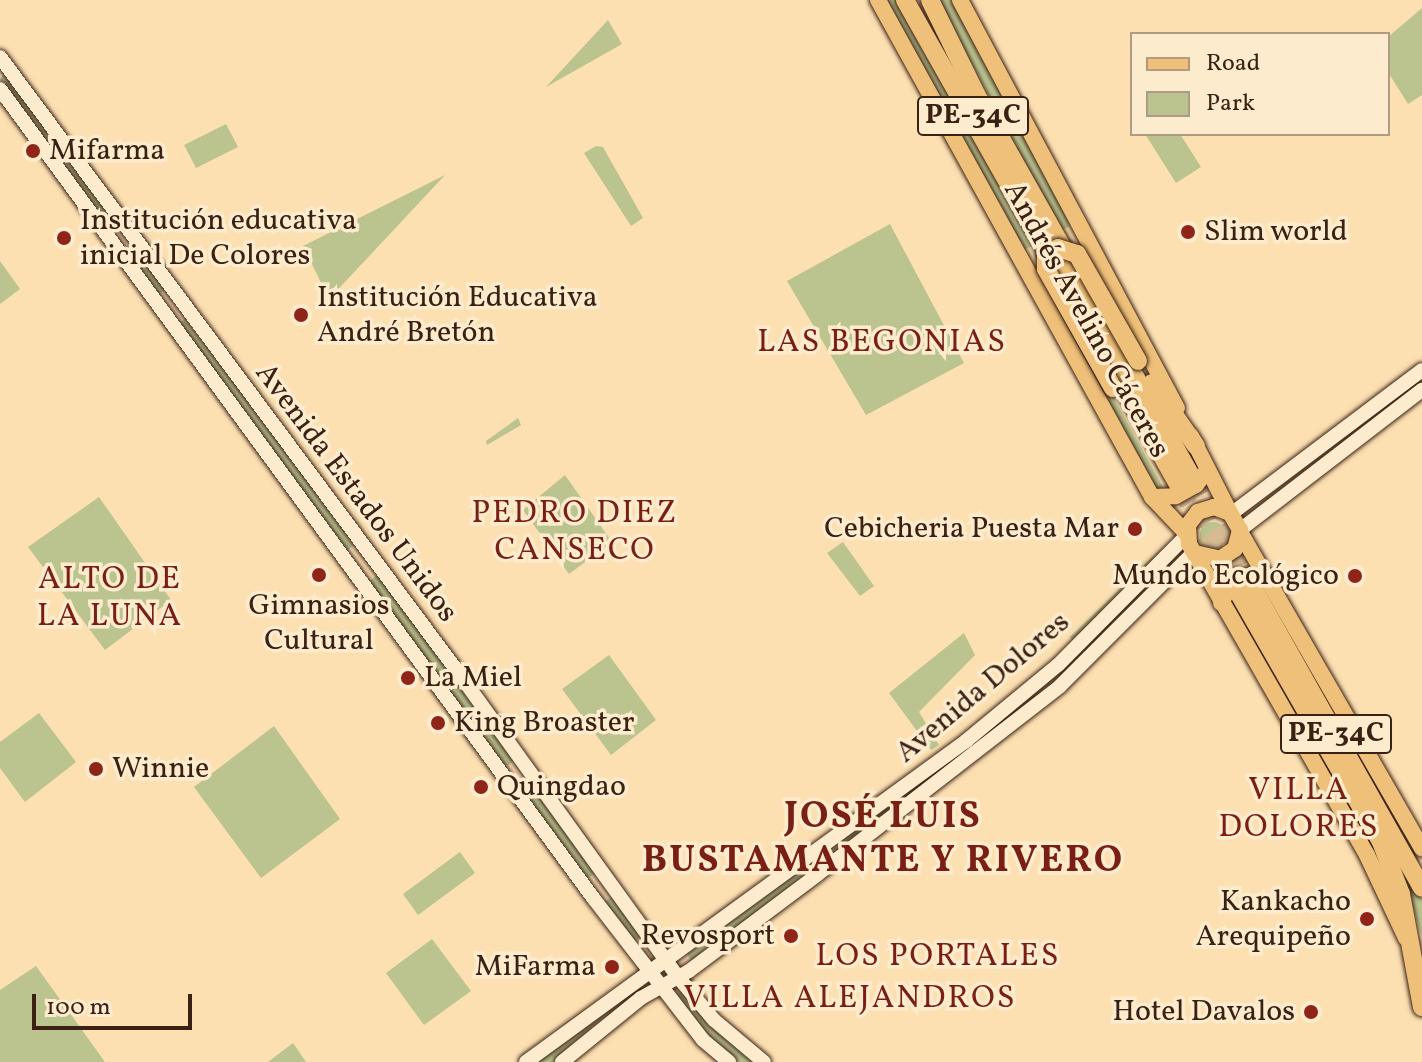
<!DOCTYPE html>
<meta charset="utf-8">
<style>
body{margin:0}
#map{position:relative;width:1422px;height:1062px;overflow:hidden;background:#fce0b2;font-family:Vollkorn,serif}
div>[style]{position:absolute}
.green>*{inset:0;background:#bbc38f}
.round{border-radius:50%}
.highway-tunnel>*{height:18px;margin-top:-9px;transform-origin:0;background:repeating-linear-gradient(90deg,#d5ba92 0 18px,transparent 0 27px)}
.roads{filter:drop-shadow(0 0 2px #3b2114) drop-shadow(0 0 2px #3b2114)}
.secondary>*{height:14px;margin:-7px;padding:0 7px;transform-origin:7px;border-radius:7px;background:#fdebcd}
.primary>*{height:16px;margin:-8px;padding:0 8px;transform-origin:8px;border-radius:8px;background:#eec079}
.highway>*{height:18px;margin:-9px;padding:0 9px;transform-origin:9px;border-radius:9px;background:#eec079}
.bridges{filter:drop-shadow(0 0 2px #3b2114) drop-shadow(0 0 2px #3b2114)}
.highway-bridge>*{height:18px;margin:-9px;padding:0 9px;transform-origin:9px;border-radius:9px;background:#eec079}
.dots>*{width:22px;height:22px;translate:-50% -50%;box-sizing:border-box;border:4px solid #fdebcd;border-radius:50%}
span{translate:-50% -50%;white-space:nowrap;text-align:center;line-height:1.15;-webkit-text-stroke:7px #fdebcd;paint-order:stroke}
.shield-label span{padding:2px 6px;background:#fdebcd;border:2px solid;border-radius:6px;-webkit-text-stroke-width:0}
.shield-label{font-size:28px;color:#3b2114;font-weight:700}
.poi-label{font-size:30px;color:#3b2114}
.left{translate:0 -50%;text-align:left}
.right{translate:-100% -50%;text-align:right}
.street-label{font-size:30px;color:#3b2114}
.neighbourhood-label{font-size:32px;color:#7a1f14;letter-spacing:2px}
.district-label{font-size:38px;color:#7a1f14;font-weight:700;letter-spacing:2px}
.legend{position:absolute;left:1130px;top:32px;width:260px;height:104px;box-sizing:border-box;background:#fdebcd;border:2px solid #af9a83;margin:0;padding:10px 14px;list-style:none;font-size:24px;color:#3b2114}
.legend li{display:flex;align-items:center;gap:16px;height:40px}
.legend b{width:40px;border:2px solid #af9a83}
.scale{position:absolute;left:32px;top:994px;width:160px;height:36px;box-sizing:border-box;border:4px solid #3b2114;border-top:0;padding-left:10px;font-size:24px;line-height:28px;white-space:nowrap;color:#3b2114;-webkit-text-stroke:6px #fdebcd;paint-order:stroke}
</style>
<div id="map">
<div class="green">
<i style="clip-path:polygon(884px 0,899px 0,1037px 244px,1023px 250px)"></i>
<i style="clip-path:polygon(938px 0,953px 0,1072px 225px,1061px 231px)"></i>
<i style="clip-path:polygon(1422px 8px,1422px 95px,1408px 104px,1388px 72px,1388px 37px)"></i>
<i style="clip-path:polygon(608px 20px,622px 44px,546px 87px)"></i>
<i style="clip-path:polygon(5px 72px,107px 210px,100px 215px,0 79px)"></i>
<i style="clip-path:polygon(226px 124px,238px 147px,196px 168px,184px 145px)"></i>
<i style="clip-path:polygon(1145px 134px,1180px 134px,1201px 167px,1176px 183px)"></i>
<i style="clip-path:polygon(596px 146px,603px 147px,643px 218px,631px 226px,584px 153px)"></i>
<i style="clip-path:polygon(445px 175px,329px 299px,303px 246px)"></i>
<i style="clip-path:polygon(890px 224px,964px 363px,866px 415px,787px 281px)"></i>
<i style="clip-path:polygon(131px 243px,165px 290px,157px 295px,123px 249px)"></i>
<i style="clip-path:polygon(0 261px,20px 289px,0 304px)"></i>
<i style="clip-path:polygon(1068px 315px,1163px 487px,1157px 491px,1061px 318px)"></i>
<i style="clip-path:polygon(185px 319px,357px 543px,346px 551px,178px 324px)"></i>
<i style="clip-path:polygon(518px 418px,521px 425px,487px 445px,486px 441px)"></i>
<i style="clip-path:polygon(565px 475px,612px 542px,569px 574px,523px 510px)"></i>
<i style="clip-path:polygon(99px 497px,171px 600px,105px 650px,28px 547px)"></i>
<i class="round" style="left:1200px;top:522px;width:26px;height:26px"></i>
<i style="clip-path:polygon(843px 542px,874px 586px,860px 596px,827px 553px)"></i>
<i style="clip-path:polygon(1168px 542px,1117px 599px,1072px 640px,1070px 637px)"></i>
<i style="clip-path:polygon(379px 573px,515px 760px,506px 767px,368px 583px)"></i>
<i style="clip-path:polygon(964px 633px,975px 655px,919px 712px,939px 745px,931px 750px,889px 693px)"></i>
<i style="clip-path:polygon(1292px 634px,1415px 848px,1422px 874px,1323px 697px)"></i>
<i style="clip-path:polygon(609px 655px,656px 720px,611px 755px,562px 689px)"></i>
<i style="clip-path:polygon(1277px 682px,1377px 850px,1397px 899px,1275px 683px)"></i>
<i style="clip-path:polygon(39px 713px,76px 762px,25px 802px,0 768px,0 742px)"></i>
<i style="clip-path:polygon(274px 726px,340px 819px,261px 878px,194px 787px)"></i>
<i style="clip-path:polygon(950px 759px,954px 763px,692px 962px,687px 954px)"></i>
<i style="clip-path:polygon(538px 792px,598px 871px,587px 879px,528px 799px)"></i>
<i style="clip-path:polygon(1385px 836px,1422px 899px,1422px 937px,1404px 877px)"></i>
<i style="clip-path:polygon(460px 852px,475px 873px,418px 915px,403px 894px)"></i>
<i style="clip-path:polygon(613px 896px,642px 934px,636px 941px,605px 902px)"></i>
<i style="clip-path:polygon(432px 939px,471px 991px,424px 1025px,386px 973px)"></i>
<i style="clip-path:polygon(36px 966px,105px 1062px,0 1062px,0 990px)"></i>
<i style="clip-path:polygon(682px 990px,756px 1062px,738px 1062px,707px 1036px,676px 995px)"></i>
<i style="clip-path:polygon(609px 1010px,554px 1062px,536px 1062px)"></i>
<i style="clip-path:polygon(293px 1043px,306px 1062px,268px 1062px)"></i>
</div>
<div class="highway-tunnel">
<i style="left:1193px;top:479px;width:116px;rotate:61.2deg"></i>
<i style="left:1180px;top:488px;width:113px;rotate:60.9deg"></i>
</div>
<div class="roads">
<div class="secondary">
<i style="left:0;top:57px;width:762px;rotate:53.33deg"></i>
<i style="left:455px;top:668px;width:381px;rotate:54.2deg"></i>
<i style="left:678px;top:977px;width:56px;rotate:50.1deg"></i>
<i style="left:714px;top:1020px;width:65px;rotate:40deg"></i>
<i style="left:0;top:89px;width:1004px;rotate:53.75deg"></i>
<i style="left:594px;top:899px;width:178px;rotate:52.3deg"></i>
<i style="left:703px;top:1040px;width:34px;rotate:40deg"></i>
<i style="left:1231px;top:514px;width:239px;rotate:-37deg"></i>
<i style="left:1240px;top:530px;width:230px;rotate:-37.6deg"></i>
<i style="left:526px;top:1062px;width:545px;rotate:-36.11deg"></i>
<i style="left:966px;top:741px;width:119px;rotate:-39.6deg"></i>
<i style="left:1058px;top:665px;width:183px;rotate:-45.2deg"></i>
<i style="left:562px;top:1062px;width:102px;rotate:-39deg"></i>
<i style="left:641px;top:998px;width:55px;rotate:-29.4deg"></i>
<i style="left:689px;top:971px;width:161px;rotate:-36.9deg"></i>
<i style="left:818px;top:874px;width:306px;rotate:-37.8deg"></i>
<i style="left:1060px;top:686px;width:190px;rotate:-45deg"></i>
</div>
<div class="primary">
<i style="left:878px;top:0;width:568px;rotate:61.13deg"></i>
<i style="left:1152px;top:497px;width:51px;rotate:46.6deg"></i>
<i style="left:960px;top:0;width:462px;rotate:62deg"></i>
<i style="left:1191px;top:436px;width:86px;rotate:63.1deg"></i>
<i style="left:1152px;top:497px;width:24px;rotate:-2deg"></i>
<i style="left:1176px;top:496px;width:23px;rotate:-29deg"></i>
<i style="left:1196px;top:485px;width:15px;rotate:-53deg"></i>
<i style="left:1240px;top:532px;width:365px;rotate:60.1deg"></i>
<i style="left:1195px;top:553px;width:26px;rotate:13deg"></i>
<i style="left:1220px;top:559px;width:18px;rotate:-34deg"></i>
<i style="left:1235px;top:549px;width:20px;rotate:-75deg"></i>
<i style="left:1240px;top:530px;width:20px;rotate:-120deg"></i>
<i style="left:1230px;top:513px;width:17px;rotate:-159deg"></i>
<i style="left:1214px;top:507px;width:17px;rotate:163deg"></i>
<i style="left:1198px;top:512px;width:16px;rotate:128deg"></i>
<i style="left:1188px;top:525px;width:19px;rotate:87deg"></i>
<i style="left:1189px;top:544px;width:358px;rotate:60.2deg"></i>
<i style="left:1367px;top:855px;width:92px;rotate:64.8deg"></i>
<i style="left:1221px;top:603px;width:30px;rotate:-62deg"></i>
<i style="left:1235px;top:577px;width:30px;rotate:-4deg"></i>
</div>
<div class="highway">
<i style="left:905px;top:0;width:560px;rotate:60.6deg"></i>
<i style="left:930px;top:0;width:105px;rotate:63.9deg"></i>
<i style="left:976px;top:94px;width:442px;rotate:60.6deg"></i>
<i style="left:1152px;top:383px;width:77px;rotate:55.1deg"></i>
<i style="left:1249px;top:581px;width:352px;rotate:60.6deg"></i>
<i style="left:1235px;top:587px;width:294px;rotate:60.2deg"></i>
<i style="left:1381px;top:842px;width:56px;rotate:69deg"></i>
<i style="left:1401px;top:894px;width:115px;rotate:79.5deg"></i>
</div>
</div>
<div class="bridges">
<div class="highway-bridge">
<i style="left:1113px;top:388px;width:137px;rotate:-119.4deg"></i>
<i style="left:1046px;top:269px;width:13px;rotate:-90deg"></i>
<i style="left:1046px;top:256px;width:14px;rotate:-34deg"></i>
<i style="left:1058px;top:248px;width:20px;rotate:18deg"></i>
<i style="left:1077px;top:254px;width:123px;rotate:60.3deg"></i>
</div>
</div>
<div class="dots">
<i style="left:33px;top:151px;background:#8f2418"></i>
<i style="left:1188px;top:232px;background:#8f2418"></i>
<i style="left:64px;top:238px;background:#8f2418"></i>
<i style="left:301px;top:315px;background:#8f2418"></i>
<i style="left:1135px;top:529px;background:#8f2418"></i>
<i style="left:319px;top:575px;background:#8f2418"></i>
<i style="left:1355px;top:576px;background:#8f2418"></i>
<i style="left:408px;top:678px;background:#8f2418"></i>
<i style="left:438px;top:723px;background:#8f2418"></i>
<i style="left:96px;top:769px;background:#8f2418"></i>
<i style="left:481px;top:787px;background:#8f2418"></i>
<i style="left:1367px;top:919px;background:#8f2418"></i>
<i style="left:791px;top:936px;background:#8f2418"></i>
<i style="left:612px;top:967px;background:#8f2418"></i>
<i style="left:1311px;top:1012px;background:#8f2418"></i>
</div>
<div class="shield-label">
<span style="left:973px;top:116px">PE-34C</span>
<span style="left:1336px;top:734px">PE-34C</span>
</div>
<div class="poi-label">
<span class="left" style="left:49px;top:151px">Mifarma</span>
<span class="left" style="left:80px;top:238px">Institución educativa<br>inicial De Colores</span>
<span class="left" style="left:1204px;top:232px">Slim world</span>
<span class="left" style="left:317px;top:315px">Institución Educativa<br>André Bretón</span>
<span class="right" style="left:1119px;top:529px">Cebicheria Puesta Mar</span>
<span class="right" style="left:1339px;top:576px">Mundo Ecológico</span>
<span style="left:319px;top:623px">Gimnasios<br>Cultural</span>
<span class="left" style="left:424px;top:678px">La Miel</span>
<span class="left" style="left:454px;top:723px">King Broaster</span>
<span class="left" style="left:112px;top:769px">Winnie</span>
<span class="left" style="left:497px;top:787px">Quingdao</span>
<span class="right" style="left:1351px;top:919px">Kankacho<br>Arequipeño</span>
<span class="right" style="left:775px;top:936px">Revosport</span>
<span class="right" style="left:596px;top:967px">MiFarma</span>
<span class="right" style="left:1295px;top:1012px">Hotel Davalos</span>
</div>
<div class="street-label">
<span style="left:1086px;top:320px;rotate:61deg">Andrés Avelino Cáceres</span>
<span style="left:356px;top:493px;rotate:53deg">Avenida Estados Unidos</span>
<span style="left:983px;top:688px;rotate:-40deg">Avenida Dolores</span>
</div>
<div class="neighbourhood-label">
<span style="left:882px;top:343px">LAS BEGONIAS</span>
<span style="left:575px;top:533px">PEDRO DIEZ<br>CANSECO</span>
<span style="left:110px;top:599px">ALTO DE<br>LA LUNA</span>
<span style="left:1299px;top:810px">VILLA<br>DOLORES</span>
<span style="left:938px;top:957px">LOS PORTALES</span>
<span style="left:850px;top:999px">VILLA ALEJANDROS</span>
</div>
<div class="district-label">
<span style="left:883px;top:840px">JOSÉ LUIS<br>BUSTAMANTE Y RIVERO</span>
</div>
<ul class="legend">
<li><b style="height:10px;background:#eec079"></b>Road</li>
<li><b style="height:22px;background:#bbc38f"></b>Park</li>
</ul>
<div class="scale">100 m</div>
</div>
